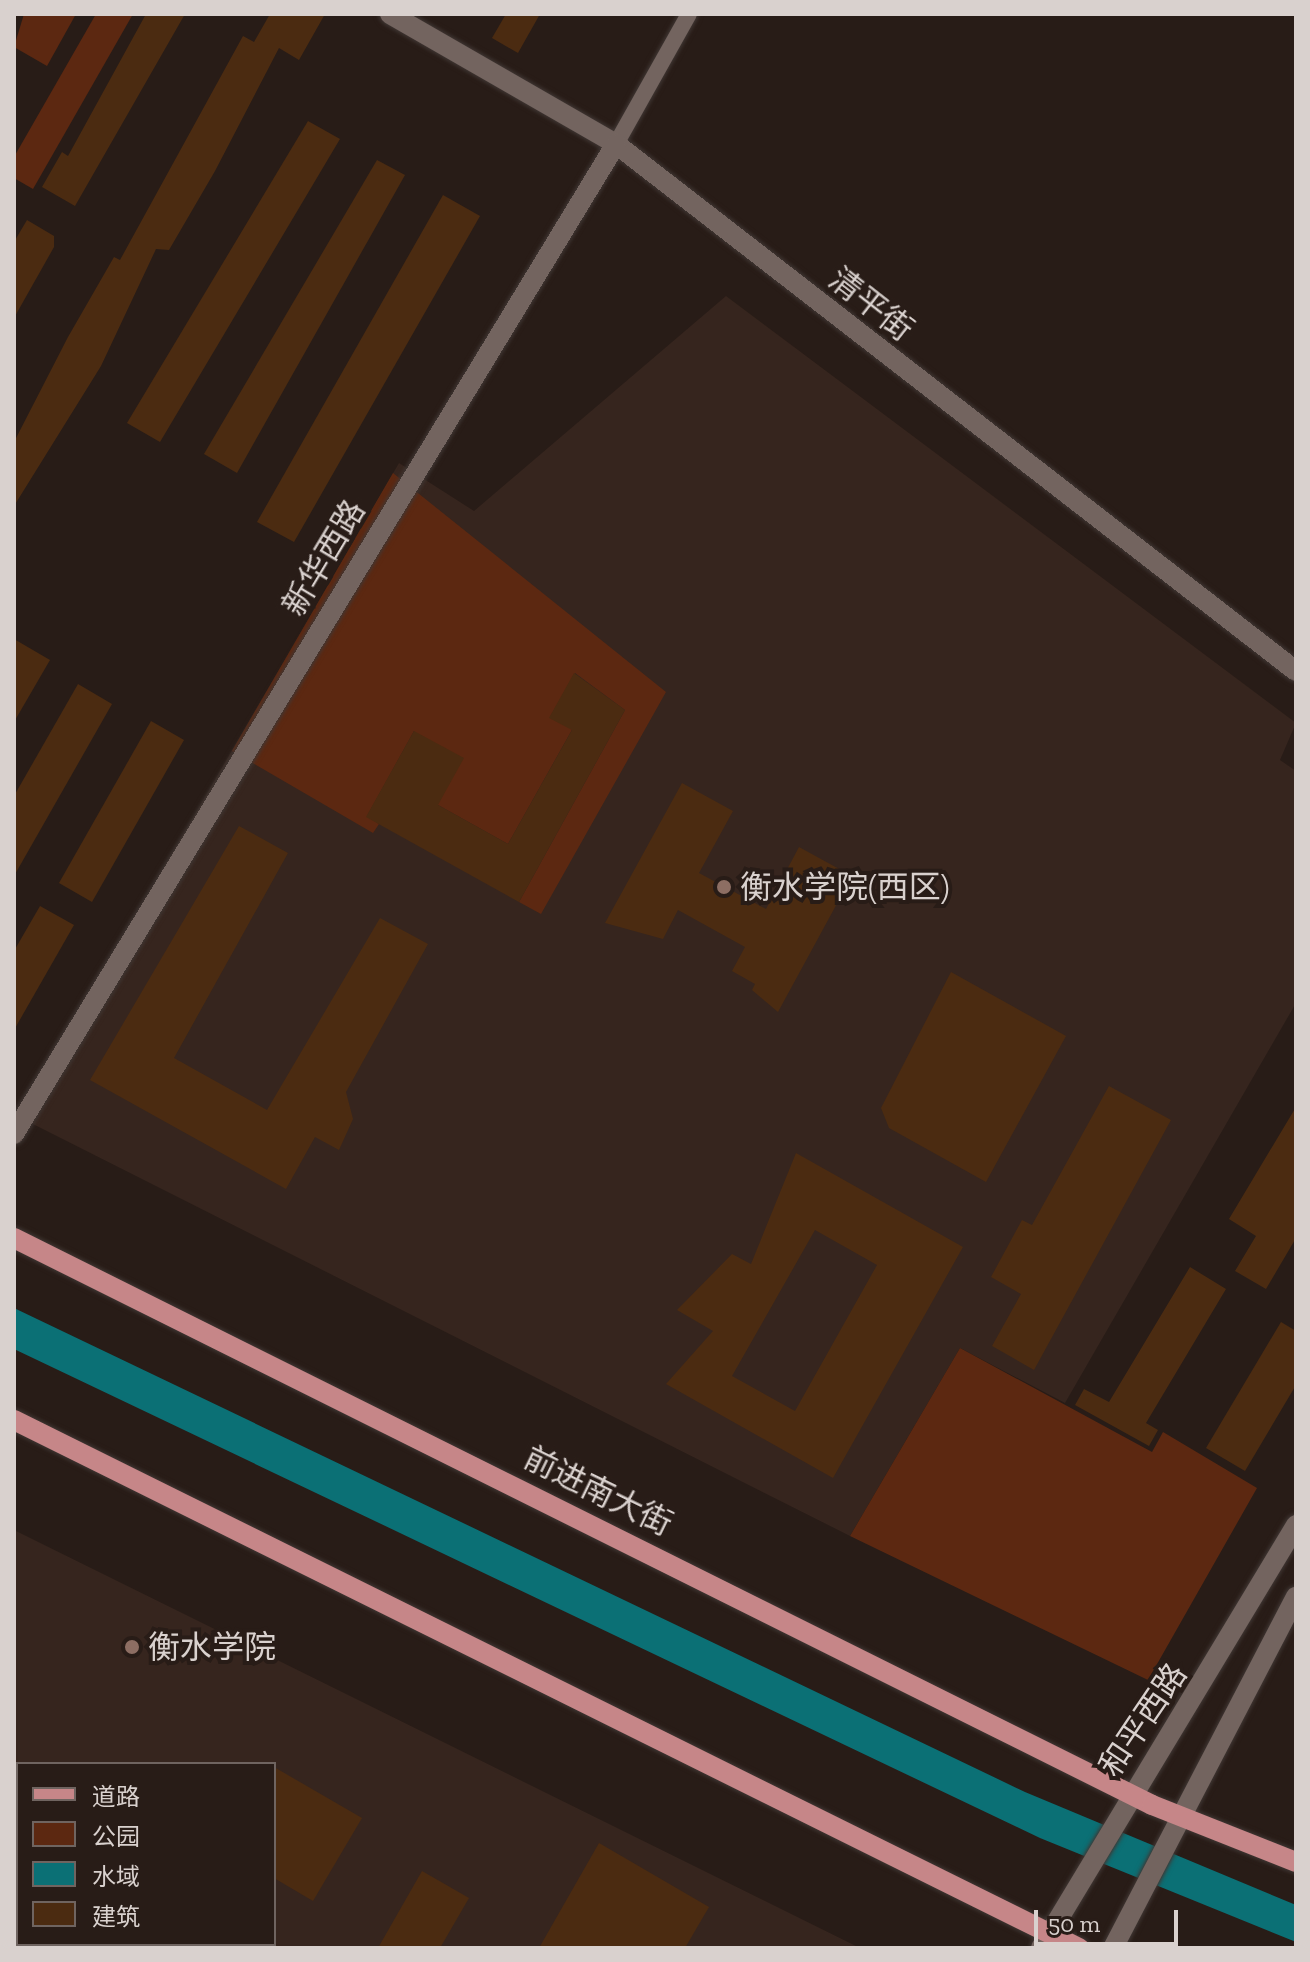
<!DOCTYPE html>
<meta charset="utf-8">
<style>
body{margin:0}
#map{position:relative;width:1310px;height:1962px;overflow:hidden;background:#281c17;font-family:"Zilla Slab","Noto Sans SC",serif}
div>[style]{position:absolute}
.built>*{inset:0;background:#36251e}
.green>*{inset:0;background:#5c2811}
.water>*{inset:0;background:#0b7075}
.building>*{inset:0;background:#4b2b11}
.roads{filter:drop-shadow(0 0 2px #403734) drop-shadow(0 0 2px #403734)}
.street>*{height:16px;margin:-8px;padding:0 8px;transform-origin:8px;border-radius:8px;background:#73645f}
.secondary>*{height:20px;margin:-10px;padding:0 10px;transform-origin:10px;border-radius:10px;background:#73645f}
.primary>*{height:20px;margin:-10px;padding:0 10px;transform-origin:10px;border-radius:10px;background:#c68688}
.dots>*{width:22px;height:22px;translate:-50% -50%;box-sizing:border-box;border:4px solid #281c17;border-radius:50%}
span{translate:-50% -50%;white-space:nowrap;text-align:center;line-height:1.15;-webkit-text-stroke:8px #281c17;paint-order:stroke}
.street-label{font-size:32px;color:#d9d1ce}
.poi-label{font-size:32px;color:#d9d1ce}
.left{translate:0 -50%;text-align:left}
.frame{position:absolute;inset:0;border:16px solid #d9d1ce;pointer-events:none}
.legend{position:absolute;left:16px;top:1762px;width:260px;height:184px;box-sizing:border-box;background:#281c17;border:2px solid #6f6460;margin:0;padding:10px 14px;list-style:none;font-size:24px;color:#d9d1ce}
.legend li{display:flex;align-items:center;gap:16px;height:40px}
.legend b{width:40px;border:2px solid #6f6460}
.scale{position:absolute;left:1034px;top:1910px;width:144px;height:36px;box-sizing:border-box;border:4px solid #d9d1ce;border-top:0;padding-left:10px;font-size:24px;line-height:28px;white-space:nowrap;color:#d9d1ce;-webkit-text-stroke:6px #281c17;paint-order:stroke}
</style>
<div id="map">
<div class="built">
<i style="clip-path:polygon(726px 296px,1296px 723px,1280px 760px,1296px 771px,1296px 1003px,1065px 1403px,960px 1348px,850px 1536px,19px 1117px,399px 463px,474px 511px)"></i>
<i style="clip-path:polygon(evenodd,14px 1530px,860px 1948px,14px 1948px,14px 1530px,18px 1764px,274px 1764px,274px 1944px,18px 1944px,18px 1764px)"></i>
</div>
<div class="green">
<i style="clip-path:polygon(24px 14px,76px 14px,47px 66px,14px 47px)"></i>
<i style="clip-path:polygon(96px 14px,133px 14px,33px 189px,14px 178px,14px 157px)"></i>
<i style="clip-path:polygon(393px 473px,666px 692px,541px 914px,519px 902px,625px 710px,575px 673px,550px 717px,573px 728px,508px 844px,438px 805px,414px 731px,367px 816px,379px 824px,373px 833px,232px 751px)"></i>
<i style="clip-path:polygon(960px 1348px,1152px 1452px,1163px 1432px,1257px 1488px,1148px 1680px,850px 1536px)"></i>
</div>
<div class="water">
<i style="clip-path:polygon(14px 1308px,1025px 1792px,1296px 1905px,1296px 1942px,1040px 1838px,14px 1349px)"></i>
</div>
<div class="building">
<i style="clip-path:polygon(146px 14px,185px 14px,75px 206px,42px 187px,62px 152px,68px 156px)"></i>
<i style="clip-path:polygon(270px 14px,325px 14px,299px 60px,279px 48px,215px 171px,169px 250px,156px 249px,101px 366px,14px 506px,14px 442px,68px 337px,114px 257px,120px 260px,243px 36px,254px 42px)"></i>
<i style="clip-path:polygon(506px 14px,540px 14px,518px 53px,492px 38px)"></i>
<i style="clip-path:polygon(308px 121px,340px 139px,160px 442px,127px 423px)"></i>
<i style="clip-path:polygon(377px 160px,405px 175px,237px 473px,204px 454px)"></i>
<i style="clip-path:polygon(443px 195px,480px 216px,294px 542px,257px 522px)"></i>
<i style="clip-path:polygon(27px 220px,54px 236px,54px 247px,14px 318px,14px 242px)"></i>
<i style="clip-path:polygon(14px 639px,50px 660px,14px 722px)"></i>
<i style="clip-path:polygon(574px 673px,625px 710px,519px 902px,366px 817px,414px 731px,464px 758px,438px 805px,508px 844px,572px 730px,549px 718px)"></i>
<i style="clip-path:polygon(78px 684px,112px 704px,14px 876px,14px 796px)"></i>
<i style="clip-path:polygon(151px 721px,184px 740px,92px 902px,59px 883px)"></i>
<i style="clip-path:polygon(682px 783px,733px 811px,699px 873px,766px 909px,799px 847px,852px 876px,778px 1012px,752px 990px,755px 984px,732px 971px,745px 947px,678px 910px,663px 939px,605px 923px)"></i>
<i style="clip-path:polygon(239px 826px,288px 853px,174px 1058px,267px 1110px,380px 918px,428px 944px,346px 1092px,353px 1119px,339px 1150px,315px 1137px,286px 1189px,90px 1080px)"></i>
<i style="clip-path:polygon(40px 906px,74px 925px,14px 1030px,14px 951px)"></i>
<i style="clip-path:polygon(951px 972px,1066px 1036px,986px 1182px,889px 1128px,881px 1108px)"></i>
<i style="clip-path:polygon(1109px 1086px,1171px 1120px,1034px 1370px,992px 1346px,1021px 1294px,991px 1277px,1022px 1220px,1032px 1225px)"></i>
<i style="clip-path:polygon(1296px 1107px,1296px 1238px,1266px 1289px,1235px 1271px,1256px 1236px,1229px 1219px)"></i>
<i style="clip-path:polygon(evenodd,796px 1153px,963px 1247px,833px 1478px,666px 1384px,713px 1331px,677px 1310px,732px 1254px,751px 1264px,796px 1153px,815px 1230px,877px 1265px,795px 1411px,732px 1376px,815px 1230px)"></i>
<i style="clip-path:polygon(1190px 1267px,1226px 1289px,1146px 1423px,1158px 1430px,1149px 1446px,1075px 1405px,1084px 1389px,1109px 1402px)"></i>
<i style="clip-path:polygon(1281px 1322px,1296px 1331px,1296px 1385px,1245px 1471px,1206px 1448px)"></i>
<i style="clip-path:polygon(274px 1767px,362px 1818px,313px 1901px,274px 1878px)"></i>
<i style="clip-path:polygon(599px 1843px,709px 1907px,685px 1948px,539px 1948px)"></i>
<i style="clip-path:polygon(422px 1871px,469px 1898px,440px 1948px,378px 1948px)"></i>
</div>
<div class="roads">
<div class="street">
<i style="left:616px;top:144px;width:149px;rotate:-60.7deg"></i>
</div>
<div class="secondary">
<i style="left:390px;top:14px;width:261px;rotate:29.9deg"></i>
<i style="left:616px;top:144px;width:860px;rotate:37.78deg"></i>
<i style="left:14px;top:1134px;width:1159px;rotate:-58.7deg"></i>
<i style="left:1041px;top:1948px;width:494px;rotate:-58.9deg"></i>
<i style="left:1113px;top:1948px;width:396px;rotate:-62.5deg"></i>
</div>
<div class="primary">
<i style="left:14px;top:1238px;width:1271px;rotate:26.48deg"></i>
<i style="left:1152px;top:1805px;width:155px;rotate:21.6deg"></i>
<i style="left:14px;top:1420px;width:1189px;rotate:26.37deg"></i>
</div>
</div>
<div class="dots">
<i style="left:724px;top:887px;background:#8d6e63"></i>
<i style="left:132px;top:1647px;background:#8d6e63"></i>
</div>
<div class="street-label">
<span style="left:871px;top:304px;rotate:38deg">清平街</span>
<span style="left:324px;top:558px;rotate:-59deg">新华西路</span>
<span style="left:598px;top:1491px;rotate:26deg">前进南大街</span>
<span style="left:1143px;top:1720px;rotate:-56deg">和平西路</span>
</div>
<div class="poi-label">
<span class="left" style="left:740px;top:887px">衡水学院(西区)</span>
<span class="left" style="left:148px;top:1647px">衡水学院</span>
</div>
<div class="frame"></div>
<ul class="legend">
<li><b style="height:10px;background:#c68688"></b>道路</li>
<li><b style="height:22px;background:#5c2811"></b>公园</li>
<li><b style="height:22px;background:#0b7075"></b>水域</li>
<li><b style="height:22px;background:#4b2b11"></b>建筑</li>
</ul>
<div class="scale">50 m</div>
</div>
